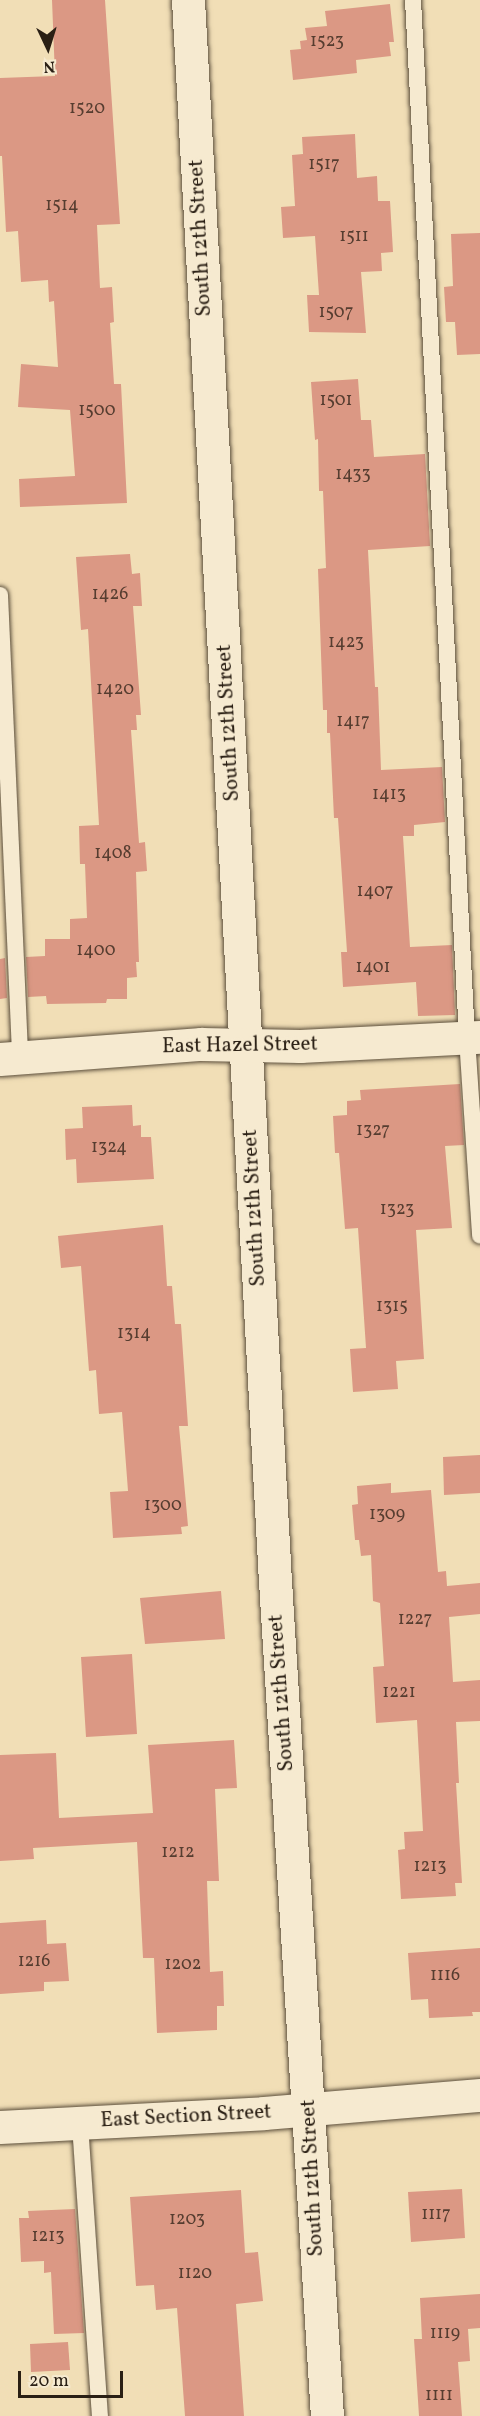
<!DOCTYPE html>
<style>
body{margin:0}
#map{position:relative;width:480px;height:2416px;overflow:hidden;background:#f1deb6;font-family:Vollkorn,serif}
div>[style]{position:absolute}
.building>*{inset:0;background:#db9884}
.roads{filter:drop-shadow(0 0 2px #5c4f3c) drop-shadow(0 0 2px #5c4f3c)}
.lane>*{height:16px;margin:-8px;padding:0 8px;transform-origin:8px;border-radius:8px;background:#f6ead0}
.street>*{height:33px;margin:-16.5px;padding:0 16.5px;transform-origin:16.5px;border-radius:16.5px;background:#f6ead0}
span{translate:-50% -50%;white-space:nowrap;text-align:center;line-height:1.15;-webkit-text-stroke:5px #f6ead0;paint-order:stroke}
.number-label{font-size:18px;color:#563d30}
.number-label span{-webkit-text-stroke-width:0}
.street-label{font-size:21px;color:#2a1f14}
.north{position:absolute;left:18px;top:18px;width:60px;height:60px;-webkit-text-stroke:4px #f6ead0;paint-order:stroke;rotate:176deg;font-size:16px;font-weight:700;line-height:24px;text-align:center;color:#2a1f14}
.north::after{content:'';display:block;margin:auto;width:21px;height:27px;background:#2a1f14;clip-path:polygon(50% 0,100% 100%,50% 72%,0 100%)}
.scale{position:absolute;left:18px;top:2371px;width:105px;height:27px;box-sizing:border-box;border:3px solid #2a1f14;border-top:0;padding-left:8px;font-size:18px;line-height:21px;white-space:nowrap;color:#2a1f14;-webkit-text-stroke:4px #f6ead0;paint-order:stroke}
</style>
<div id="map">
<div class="building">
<i style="clip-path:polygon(52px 0,105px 0,120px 224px,97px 225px,100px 288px,112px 287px,114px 322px,110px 323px,114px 384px,121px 384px,127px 503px,20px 507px,19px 479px,75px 476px,70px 410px,18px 407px,21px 364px,58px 367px,54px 301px,49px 302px,48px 280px,21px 282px,18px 231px,6px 232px,2px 156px,0 156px,0 78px,55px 76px)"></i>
<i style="clip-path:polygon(390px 4px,394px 42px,389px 42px,391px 56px,356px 60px,357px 73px,293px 80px,290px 50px,301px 49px,300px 41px,307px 40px,305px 28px,327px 26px,325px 11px)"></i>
<i style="clip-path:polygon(355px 134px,357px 178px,377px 176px,378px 201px,390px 201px,393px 252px,381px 253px,382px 271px,361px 272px,366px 333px,309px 332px,307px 295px,319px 295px,315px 236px,283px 238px,281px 207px,295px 206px,292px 155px,303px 154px,302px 137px)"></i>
<i style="clip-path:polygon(480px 233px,480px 354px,457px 355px,455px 322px,446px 322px,444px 287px,453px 286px,451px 234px)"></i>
<i style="clip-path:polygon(358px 379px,361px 420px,371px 420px,374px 457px,425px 454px,430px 546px,368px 550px,375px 687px,378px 687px,381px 770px,442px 767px,445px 822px,414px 825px,414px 836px,403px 836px,410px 947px,452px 945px,455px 1015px,418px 1016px,416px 982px,343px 987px,341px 952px,347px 952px,338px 818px,334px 818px,330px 733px,327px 733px,327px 710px,323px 710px,318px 569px,326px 568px,323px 491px,319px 491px,318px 439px,315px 440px,311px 382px)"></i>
<i style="clip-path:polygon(130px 554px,132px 574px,140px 573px,142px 606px,133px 606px,141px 715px,136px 715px,137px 730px,131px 730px,139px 843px,145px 842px,147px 871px,136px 872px,139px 962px,136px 962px,137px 977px,127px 978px,127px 999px,107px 999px,106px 1003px,47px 1004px,46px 996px,28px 997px,26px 957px,45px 956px,45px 939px,70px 939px,70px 919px,87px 918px,85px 864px,80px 864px,79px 826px,99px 825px,88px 629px,81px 630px,76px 557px)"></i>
<i style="clip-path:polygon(5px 958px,7px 998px,0 999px,0 959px)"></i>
<i style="clip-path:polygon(460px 1084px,464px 1145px,445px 1146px,452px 1228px,416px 1230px,424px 1359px,396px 1361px,398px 1389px,353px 1392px,350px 1349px,366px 1348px,358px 1228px,345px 1229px,339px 1153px,335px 1153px,333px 1116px,347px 1115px,347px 1101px,361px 1100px,360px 1090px)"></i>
<i style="clip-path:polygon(132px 1105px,133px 1126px,141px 1125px,141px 1137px,151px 1137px,154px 1179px,77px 1183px,76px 1159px,66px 1160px,65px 1129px,83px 1128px,82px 1107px)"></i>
<i style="clip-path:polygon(163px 1225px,167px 1286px,172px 1286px,175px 1324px,181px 1324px,188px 1426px,179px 1426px,188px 1526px,181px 1527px,182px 1534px,113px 1538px,110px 1492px,128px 1491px,122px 1412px,99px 1414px,96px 1370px,89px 1371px,81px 1266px,61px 1268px,58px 1236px)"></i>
<i style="clip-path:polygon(480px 1455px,480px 1493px,444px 1495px,443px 1457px)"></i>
<i style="clip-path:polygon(391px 1483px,391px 1493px,431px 1490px,438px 1572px,446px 1571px,447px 1586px,480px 1583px,480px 1614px,449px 1617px,453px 1682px,480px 1680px,480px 1721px,456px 1722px,459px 1783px,456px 1783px,462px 1883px,455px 1883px,456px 1896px,401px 1899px,398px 1850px,405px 1849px,404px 1832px,423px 1831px,417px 1720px,376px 1723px,373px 1667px,384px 1666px,380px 1603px,373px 1601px,371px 1555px,361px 1556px,359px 1540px,355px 1540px,352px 1505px,358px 1504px,357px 1486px)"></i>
<i style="clip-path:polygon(221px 1591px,225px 1639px,145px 1644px,140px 1598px)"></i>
<i style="clip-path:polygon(132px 1654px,137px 1734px,86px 1737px,81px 1657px)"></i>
<i style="clip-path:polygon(234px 1740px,237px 1788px,215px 1789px,219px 1881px,207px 1881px,210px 1972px,223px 1971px,224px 2006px,217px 2006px,217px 2030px,157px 2033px,154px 1958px,143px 1958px,137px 1842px,33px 1848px,34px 1859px,0 1861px,0 1755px,56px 1753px,59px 1818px,153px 1813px,148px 1745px)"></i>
<i style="clip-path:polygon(46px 1920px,47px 1944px,66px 1943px,69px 1981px,44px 1982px,44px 1991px,0 1994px,0 1923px)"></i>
<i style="clip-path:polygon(480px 1948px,480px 2012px,472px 2012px,473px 2016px,429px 2018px,428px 1999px,411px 2000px,408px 1953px)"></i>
<i style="clip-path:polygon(462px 2189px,465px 2238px,411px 2242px,408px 2192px)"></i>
<i style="clip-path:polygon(241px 2190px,245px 2253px,258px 2252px,263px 2301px,236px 2304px,244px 2416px,185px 2416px,177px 2308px,156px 2310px,154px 2285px,136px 2286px,130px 2197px)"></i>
<i style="clip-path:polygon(75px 2209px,84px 2333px,54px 2334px,51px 2272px,44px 2273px,44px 2261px,21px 2262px,19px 2218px,29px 2218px,28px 2211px)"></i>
<i style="clip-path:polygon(480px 2294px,480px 2328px,468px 2329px,470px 2361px,458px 2362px,462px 2416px,419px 2416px,414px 2339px,422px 2339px,420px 2298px)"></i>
<i style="clip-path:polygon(68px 2342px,70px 2370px,31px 2372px,30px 2344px)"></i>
</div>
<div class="roads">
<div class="lane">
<i style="left:413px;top:0;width:1039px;rotate:87.02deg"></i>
<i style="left:467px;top:1038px;width:198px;rotate:86.2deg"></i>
<i style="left:0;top:595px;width:463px;rotate:87.5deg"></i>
<i style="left:80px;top:2124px;width:293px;rotate:86.1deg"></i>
</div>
<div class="street">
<i style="left:188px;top:0;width:1567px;rotate:86.85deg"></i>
<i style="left:274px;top:1565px;width:853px;rotate:86.44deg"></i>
<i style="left:0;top:1059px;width:202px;rotate:-4.3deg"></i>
<i style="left:201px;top:1044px;width:99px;rotate:1.2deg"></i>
<i style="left:300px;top:1046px;width:180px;rotate:-2.9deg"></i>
<i style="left:0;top:2127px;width:264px;rotate:-3deg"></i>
<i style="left:264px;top:2113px;width:217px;rotate:-4.8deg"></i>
</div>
</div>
<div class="number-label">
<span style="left:327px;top:42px">1523</span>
<span style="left:87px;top:109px">1520</span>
<span style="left:324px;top:165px">1517</span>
<span style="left:62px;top:206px">1514</span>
<span style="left:354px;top:237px">1511</span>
<span style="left:336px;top:313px">1507</span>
<span style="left:336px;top:401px">1501</span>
<span style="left:97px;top:411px">1500</span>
<span style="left:353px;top:475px">1433</span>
<span style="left:110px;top:595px">1426</span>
<span style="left:346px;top:643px">1423</span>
<span style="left:115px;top:690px">1420</span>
<span style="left:353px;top:722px">1417</span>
<span style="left:389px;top:795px">1413</span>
<span style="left:113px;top:854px">1408</span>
<span style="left:375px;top:892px">1407</span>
<span style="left:96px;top:951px">1400</span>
<span style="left:373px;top:968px">1401</span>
<span style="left:373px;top:1131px">1327</span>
<span style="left:109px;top:1148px">1324</span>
<span style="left:397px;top:1210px">1323</span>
<span style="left:392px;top:1307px">1315</span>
<span style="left:134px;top:1334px">1314</span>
<span style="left:163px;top:1506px">1300</span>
<span style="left:387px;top:1515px">1309</span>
<span style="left:415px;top:1620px">1227</span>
<span style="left:399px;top:1693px">1221</span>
<span style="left:178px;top:1853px">1212</span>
<span style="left:430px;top:1867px">1213</span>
<span style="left:34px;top:1962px">1216</span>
<span style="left:183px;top:1965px">1202</span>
<span style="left:445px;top:1976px">1116</span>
<span style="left:436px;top:2215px">1117</span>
<span style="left:187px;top:2220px">1203</span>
<span style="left:48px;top:2237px">1213</span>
<span style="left:195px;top:2274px">1120</span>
<span style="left:445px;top:2334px">1119</span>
<span style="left:439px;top:2396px">1111</span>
</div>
<div class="street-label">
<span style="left:201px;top:238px;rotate:-93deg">South 12th Street</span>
<span style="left:229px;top:723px;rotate:-93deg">South 12th Street</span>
<span style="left:240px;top:1046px;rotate:-1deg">East Hazel Street</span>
<span style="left:255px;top:1208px;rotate:-93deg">South 12th Street</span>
<span style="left:282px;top:1693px;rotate:-94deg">South 12th Street</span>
<span style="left:186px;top:2117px;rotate:-3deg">East Section Street</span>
<span style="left:313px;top:2178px;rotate:-93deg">South 12th Street</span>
</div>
<div class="north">N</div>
<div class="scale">20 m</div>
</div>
